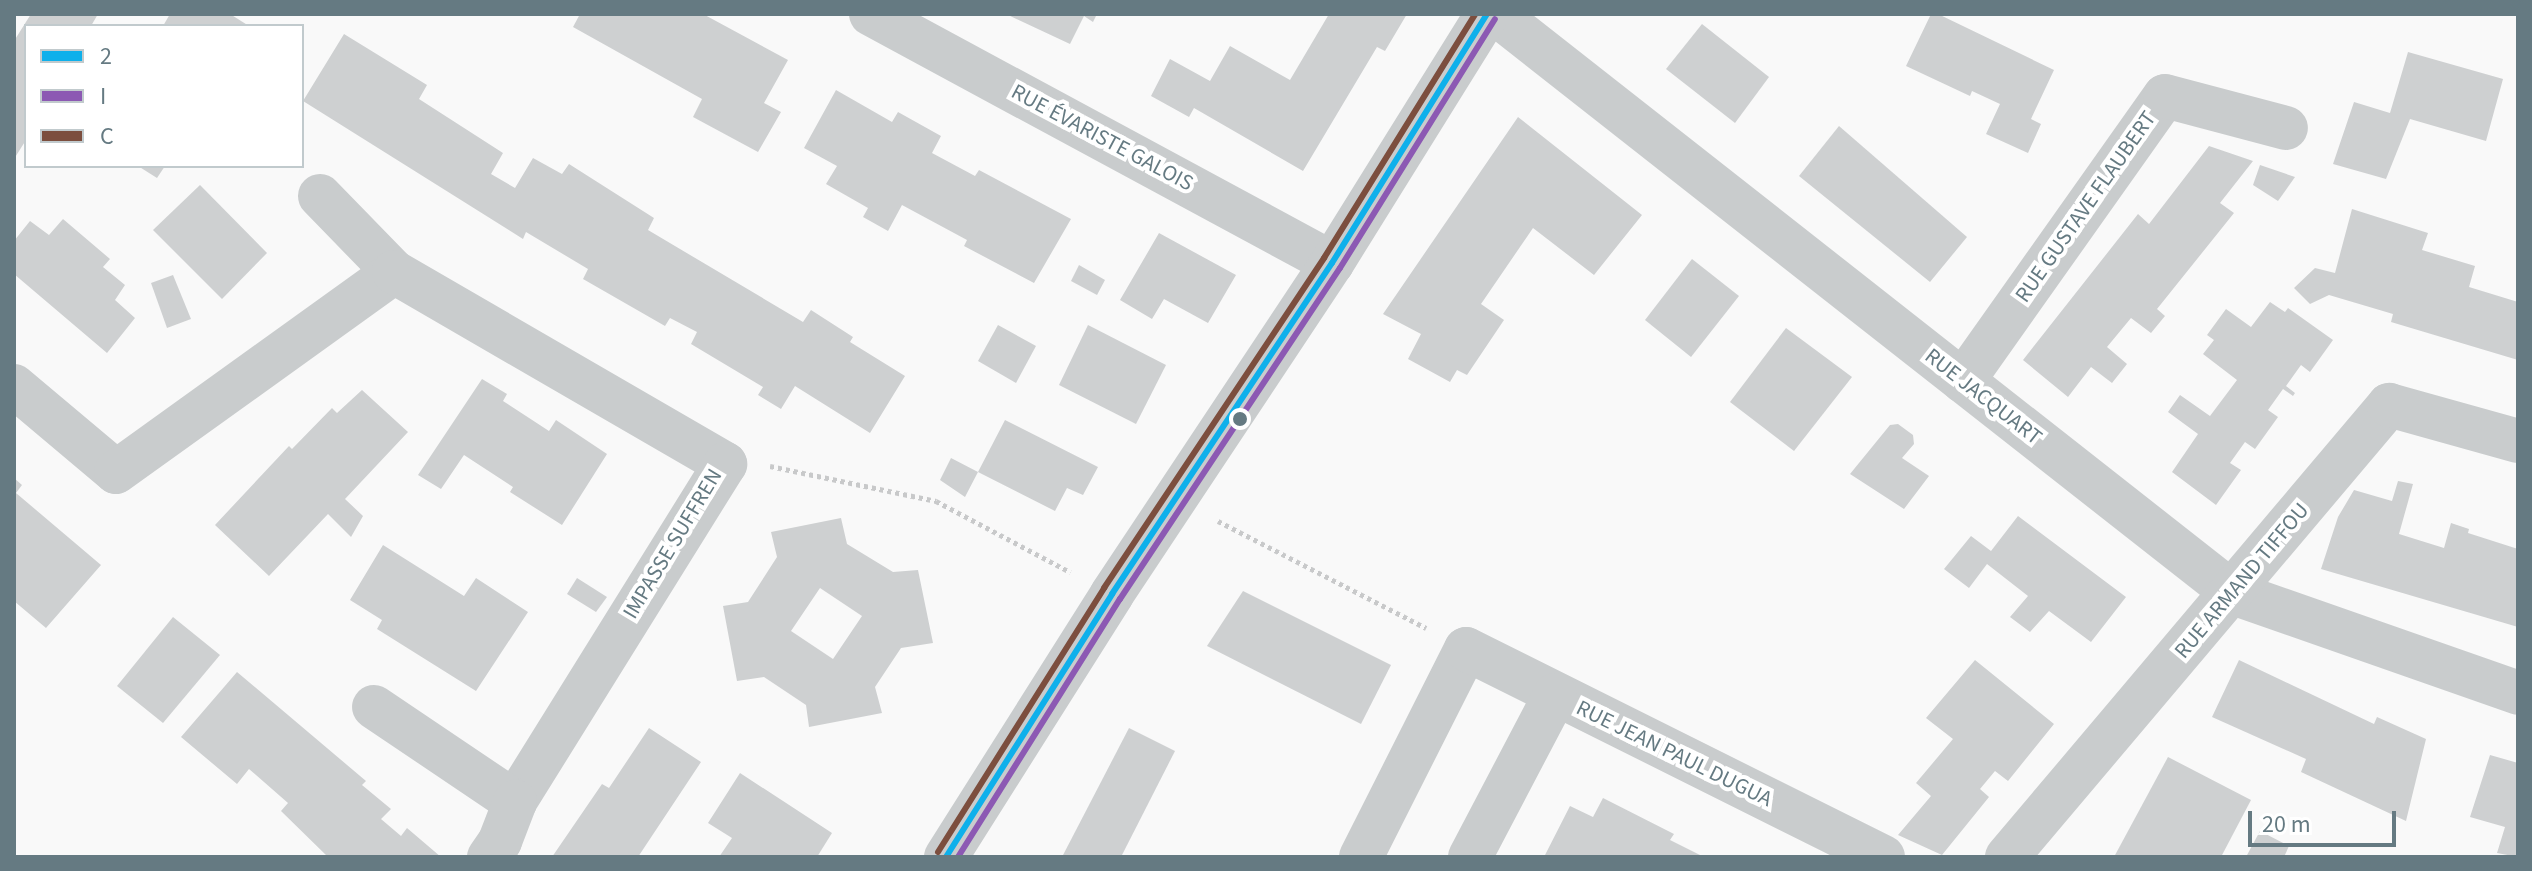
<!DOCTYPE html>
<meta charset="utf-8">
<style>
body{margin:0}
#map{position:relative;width:2532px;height:871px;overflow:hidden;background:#f9f9f9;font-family:"Source Sans 3",sans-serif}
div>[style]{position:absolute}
.building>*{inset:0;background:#ced0d1}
.path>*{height:5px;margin-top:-2.5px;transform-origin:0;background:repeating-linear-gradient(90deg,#c8c9ca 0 4px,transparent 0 8px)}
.minor>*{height:44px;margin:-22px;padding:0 22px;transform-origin:22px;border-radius:22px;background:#c9cccd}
.bus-1>*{height:6px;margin:-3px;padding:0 3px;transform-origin:3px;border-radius:3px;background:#0eb0eb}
.bus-2>*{height:6px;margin:-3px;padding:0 3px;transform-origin:3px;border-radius:3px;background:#8c59b3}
.bus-3>*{height:6px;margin:-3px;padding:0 3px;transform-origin:3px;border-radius:3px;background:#7c4e3e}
.dots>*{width:22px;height:22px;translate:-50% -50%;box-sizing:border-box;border:4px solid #fff;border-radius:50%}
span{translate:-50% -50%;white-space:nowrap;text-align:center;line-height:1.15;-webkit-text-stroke:8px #fff;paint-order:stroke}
.street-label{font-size:22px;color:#657a82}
.frame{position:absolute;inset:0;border:16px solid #657a82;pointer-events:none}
.legend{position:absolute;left:24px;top:24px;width:280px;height:144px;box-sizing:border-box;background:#fff;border:2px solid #c1cacd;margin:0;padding:10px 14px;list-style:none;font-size:24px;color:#657a82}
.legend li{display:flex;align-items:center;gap:16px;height:40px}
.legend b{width:40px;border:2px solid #c1cacd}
.scale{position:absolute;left:2248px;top:811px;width:148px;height:36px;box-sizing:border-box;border:4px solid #657a82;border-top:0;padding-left:10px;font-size:24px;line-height:28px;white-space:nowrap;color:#657a82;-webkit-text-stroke:6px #fff;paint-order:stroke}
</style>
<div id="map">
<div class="building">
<i style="clip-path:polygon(31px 14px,98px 14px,91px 26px,26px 26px,26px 140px,14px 159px,14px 41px)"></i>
<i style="clip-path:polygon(170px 14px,230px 14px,249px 26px,163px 26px)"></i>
<i style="clip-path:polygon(580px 14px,703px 14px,788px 60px,764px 103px,781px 112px,758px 152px,693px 117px,702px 99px,573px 27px)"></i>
<i style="clip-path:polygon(1006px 14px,1097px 14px,1093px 22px,1084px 16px,1070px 44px)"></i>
<i style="clip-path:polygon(1329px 14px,1407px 14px,1385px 51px,1377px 47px,1303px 171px,1194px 108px,1189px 117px,1151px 96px,1170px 59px,1210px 81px,1230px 46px,1290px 80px)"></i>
<i style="clip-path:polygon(1931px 14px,1938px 14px,2054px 70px,2031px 119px,2041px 124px,2028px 153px,1986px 134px,2000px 104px,1972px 91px,1970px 96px,1906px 66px)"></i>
<i style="clip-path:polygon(1702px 24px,1769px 77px,1735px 123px,1666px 69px)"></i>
<i style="clip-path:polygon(344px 34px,427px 85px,419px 99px,503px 153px,491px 174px,515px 188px,533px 158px,562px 174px,569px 164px,654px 218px,648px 230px,803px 322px,811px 310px,853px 337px,850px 342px,905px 376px,870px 433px,795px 386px,781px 409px,758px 395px,763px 387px,691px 344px,697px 332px,670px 318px,665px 326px,583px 279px,588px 269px,526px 232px,523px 239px,303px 101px)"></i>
<i style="clip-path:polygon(2408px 52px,2503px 79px,2486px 141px,2410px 119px,2386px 179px,2333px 164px,2354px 102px,2390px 113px)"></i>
<i style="clip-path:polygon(836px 90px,892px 122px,898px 112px,941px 136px,932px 153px,975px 176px,979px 170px,1071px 219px,1034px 283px,964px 246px,967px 240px,902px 205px,888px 231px,863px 217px,868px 208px,826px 184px,837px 166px,804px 148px)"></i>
<i style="clip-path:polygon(1518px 117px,1642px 215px,1594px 275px,1533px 228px,1481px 304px,1504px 320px,1467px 375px,1457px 370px,1450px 382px,1408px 359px,1421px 334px,1383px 314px)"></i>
<i style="clip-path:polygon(1839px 126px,1967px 237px,1930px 282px,1799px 176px)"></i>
<i style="clip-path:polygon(2209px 146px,2253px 161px,2220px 203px,2234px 213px,2157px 309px,2165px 316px,2151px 333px,2131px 318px,2107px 347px,2127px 364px,2112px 383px,2091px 367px,2068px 397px,2023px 360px,2138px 214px,2149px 224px)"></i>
<i style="clip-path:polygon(2260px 165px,2295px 177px,2278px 201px,2253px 185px)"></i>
<i style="clip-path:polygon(138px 166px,165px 166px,157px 178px)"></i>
<i style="clip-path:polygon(200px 185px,267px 253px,222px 299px,153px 230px)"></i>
<i style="clip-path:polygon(2352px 209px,2428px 233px,2422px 250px,2475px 266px,2469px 287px,2518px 302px,2518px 360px,2391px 322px,2393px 314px,2329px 295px,2310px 304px,2294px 288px,2315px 268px,2335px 273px)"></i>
<i style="clip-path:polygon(63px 219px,110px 259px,103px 267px,125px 285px,115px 300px,135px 318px,107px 353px,14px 274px,14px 241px,30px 221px,49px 235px)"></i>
<i style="clip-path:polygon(1159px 233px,1236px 275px,1208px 323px,1164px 299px,1152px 319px,1120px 300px)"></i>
<i style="clip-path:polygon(1692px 259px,1739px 296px,1691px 357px,1645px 320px)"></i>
<i style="clip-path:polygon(1079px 265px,1105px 280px,1097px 295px,1071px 281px)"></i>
<i style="clip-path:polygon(173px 275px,191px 319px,167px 328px,151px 283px)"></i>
<i style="clip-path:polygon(2270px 302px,2285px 312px,2288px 308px,2333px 340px,2310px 372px,2301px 365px,2286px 386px,2295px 393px,2293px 396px,2283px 389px,2268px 410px,2278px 417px,2255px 449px,2245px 442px,2230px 463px,2241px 470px,2216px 505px,2172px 472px,2198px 434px,2168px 412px,2180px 395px,2210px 416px,2237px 380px,2203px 354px,2214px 340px,2207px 335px,2226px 309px,2251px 327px)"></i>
<i style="clip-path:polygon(998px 325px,1036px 346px,1016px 383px,978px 361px)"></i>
<i style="clip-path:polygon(1088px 325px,1166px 365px,1136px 424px,1059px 385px)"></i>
<i style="clip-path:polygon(1786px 328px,1852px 377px,1794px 451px,1730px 402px)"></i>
<i style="clip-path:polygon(482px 379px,507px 394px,503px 401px,549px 431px,556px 420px,607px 454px,562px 525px,510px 492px,513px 487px,464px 455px,441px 489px,418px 475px)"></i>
<i style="clip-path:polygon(362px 390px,408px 432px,345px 499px,363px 516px,351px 537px,328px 514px,269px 576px,215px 525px,289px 446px,292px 449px,332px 408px,337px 413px)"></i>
<i style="clip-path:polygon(1005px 420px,1098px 467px,1083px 495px,1067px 488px,1055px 511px,978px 472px,965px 497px,940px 480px,951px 458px,978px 472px)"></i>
<i style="clip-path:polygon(1898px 424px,1913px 435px,1914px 444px,1902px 458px,1929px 476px,1904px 509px,1850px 474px,1890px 425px)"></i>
<i style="clip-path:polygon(14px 478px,22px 485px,16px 493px,101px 565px,46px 628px,14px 601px)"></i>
<i style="clip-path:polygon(2398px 481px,2413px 484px,2399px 534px,2444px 548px,2451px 523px,2469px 529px,2468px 533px,2518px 549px,2518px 627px,2321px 569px,2338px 517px,2354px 490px,2392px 501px)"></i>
<i style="clip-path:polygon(2018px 516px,2126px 597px,2091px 642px,2049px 611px,2030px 632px,2010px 617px,2028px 596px,1987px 564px,1969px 588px,1944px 569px,1971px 536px,1991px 551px)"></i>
<i style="clip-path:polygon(evenodd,841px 518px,847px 544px,893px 572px,918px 570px,933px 643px,901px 648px,875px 687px,882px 713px,809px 727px,806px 705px,764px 677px,737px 681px,723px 606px,748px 602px,777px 557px,771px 532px,841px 518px,820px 588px,862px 616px,833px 659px,791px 631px,820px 588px)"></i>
<i style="clip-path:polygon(383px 545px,464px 596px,476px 578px,528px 612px,476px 691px,377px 629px,382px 620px,350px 600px)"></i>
<i style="clip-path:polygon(577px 578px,607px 597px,596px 612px,567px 594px)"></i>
<i style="clip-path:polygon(1243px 591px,1391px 665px,1361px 724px,1207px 646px)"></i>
<i style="clip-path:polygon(173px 617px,220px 655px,163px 723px,117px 686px)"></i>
<i style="clip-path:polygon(1975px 660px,2054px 724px,2008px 781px,1995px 771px,1980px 789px,1989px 797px,1942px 855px,1898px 835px,1931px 796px,1916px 783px,1953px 739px,1926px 718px)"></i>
<i style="clip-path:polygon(2239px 660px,2374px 724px,2377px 717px,2426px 739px,2406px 821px,2301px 772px,2306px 759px,2212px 717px)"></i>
<i style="clip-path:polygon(237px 672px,366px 781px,362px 785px,391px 809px,381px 819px,401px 836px,407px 828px,441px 857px,328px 857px,281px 811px,288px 803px,249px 769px,237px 784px,181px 737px)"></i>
<i style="clip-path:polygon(649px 728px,701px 762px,638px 857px,552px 857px,602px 784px,609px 788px)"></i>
<i style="clip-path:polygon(1129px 728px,1175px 751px,1121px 857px,1062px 857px)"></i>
<i style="clip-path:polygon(2490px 755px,2518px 763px,2518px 857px,2497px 853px,2505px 827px,2470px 817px)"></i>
<i style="clip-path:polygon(2168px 757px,2251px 800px,2221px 857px,2114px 857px)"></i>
<i style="clip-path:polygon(740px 773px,832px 833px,817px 857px,719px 857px,732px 838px,708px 823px)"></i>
<i style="clip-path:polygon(1603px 798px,1674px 834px,1670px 840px,1704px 857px,1544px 857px,1570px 806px,1593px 817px)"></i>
<i style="clip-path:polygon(2260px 831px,2289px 846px,2284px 857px,2246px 857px)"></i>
</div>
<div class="path">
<i style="left:770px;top:466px;width:170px;rotate:11.9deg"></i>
<i style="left:936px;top:501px;width:152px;rotate:27.9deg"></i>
<i style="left:1218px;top:521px;width:234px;rotate:27.2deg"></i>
</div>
<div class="minor">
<i style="left:871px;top:14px;width:524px;rotate:28.37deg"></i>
<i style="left:1496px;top:14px;width:937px;rotate:38.15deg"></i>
<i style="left:2233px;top:593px;width:302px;rotate:19.3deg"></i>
<i style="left:320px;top:196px;width:106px;rotate:45.8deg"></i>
<i style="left:1963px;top:381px;width:349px;rotate:-54.7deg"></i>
<i style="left:2165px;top:96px;width:125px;rotate:14.8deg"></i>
<i style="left:14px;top:386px;width:133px;rotate:40.1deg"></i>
<i style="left:116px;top:472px;width:342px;rotate:-35.7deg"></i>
<i style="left:394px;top:272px;width:383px;rotate:30.1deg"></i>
<i style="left:725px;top:464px;width:398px;rotate:121.9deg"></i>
<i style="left:515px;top:802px;width:170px;rotate:-146deg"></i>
<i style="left:489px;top:857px;width:19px;rotate:-55deg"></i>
<i style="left:500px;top:841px;width:42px;rotate:-69deg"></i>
<i style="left:946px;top:857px;width:311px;rotate:-57.7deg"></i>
<i style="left:1112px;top:594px;width:397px;rotate:-56.4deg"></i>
<i style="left:1332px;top:263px;width:293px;rotate:-58.1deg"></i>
<i style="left:1361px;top:857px;width:233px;rotate:-63.2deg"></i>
<i style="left:1466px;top:649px;width:466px;rotate:26.5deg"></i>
<i style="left:1470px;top:857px;width:183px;rotate:-62.3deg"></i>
<i style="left:2007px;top:857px;width:592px;rotate:-49.8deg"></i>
<i style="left:2389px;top:405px;width:134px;rotate:15.6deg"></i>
</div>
<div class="bus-1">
<i style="left:946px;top:857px;width:311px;rotate:-57.7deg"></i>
<i style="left:1112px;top:594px;width:397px;rotate:-56.4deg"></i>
<i style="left:1332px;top:263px;width:293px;rotate:-58.1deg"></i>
</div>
<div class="bus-2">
<i style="left:958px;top:857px;width:305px;rotate:-57.9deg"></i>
<i style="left:1120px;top:599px;width:397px;rotate:-56.4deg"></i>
<i style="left:1340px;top:268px;width:293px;rotate:-58.1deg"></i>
</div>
<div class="bus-3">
<i style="left:938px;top:852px;width:312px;rotate:-57.8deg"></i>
<i style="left:1104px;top:588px;width:397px;rotate:-56.3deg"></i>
<i style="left:1324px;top:258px;width:287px;rotate:-58.2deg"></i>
</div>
<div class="dots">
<i style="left:1240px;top:419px;background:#657a82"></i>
</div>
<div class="street-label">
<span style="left:1102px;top:138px;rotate:28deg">RUE ÉVARISTE GALOIS</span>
<span style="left:2086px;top:207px;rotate:-55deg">RUE GUSTAVE FLAUBERT</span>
<span style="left:1983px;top:397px;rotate:38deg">RUE JACQUART</span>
<span style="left:673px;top:544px;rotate:-59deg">IMPASSE SUFFREN</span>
<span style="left:2242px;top:581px;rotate:-50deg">RUE ARMAND TIFFOU</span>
<span style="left:1674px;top:754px;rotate:26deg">RUE JEAN PAUL DUGUA</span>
</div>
<div class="frame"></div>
<ul class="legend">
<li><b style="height:10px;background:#0eb0eb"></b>2</li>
<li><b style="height:10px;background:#8c59b3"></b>I</li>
<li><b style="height:10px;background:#7c4e3e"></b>C</li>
</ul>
<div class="scale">20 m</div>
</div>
